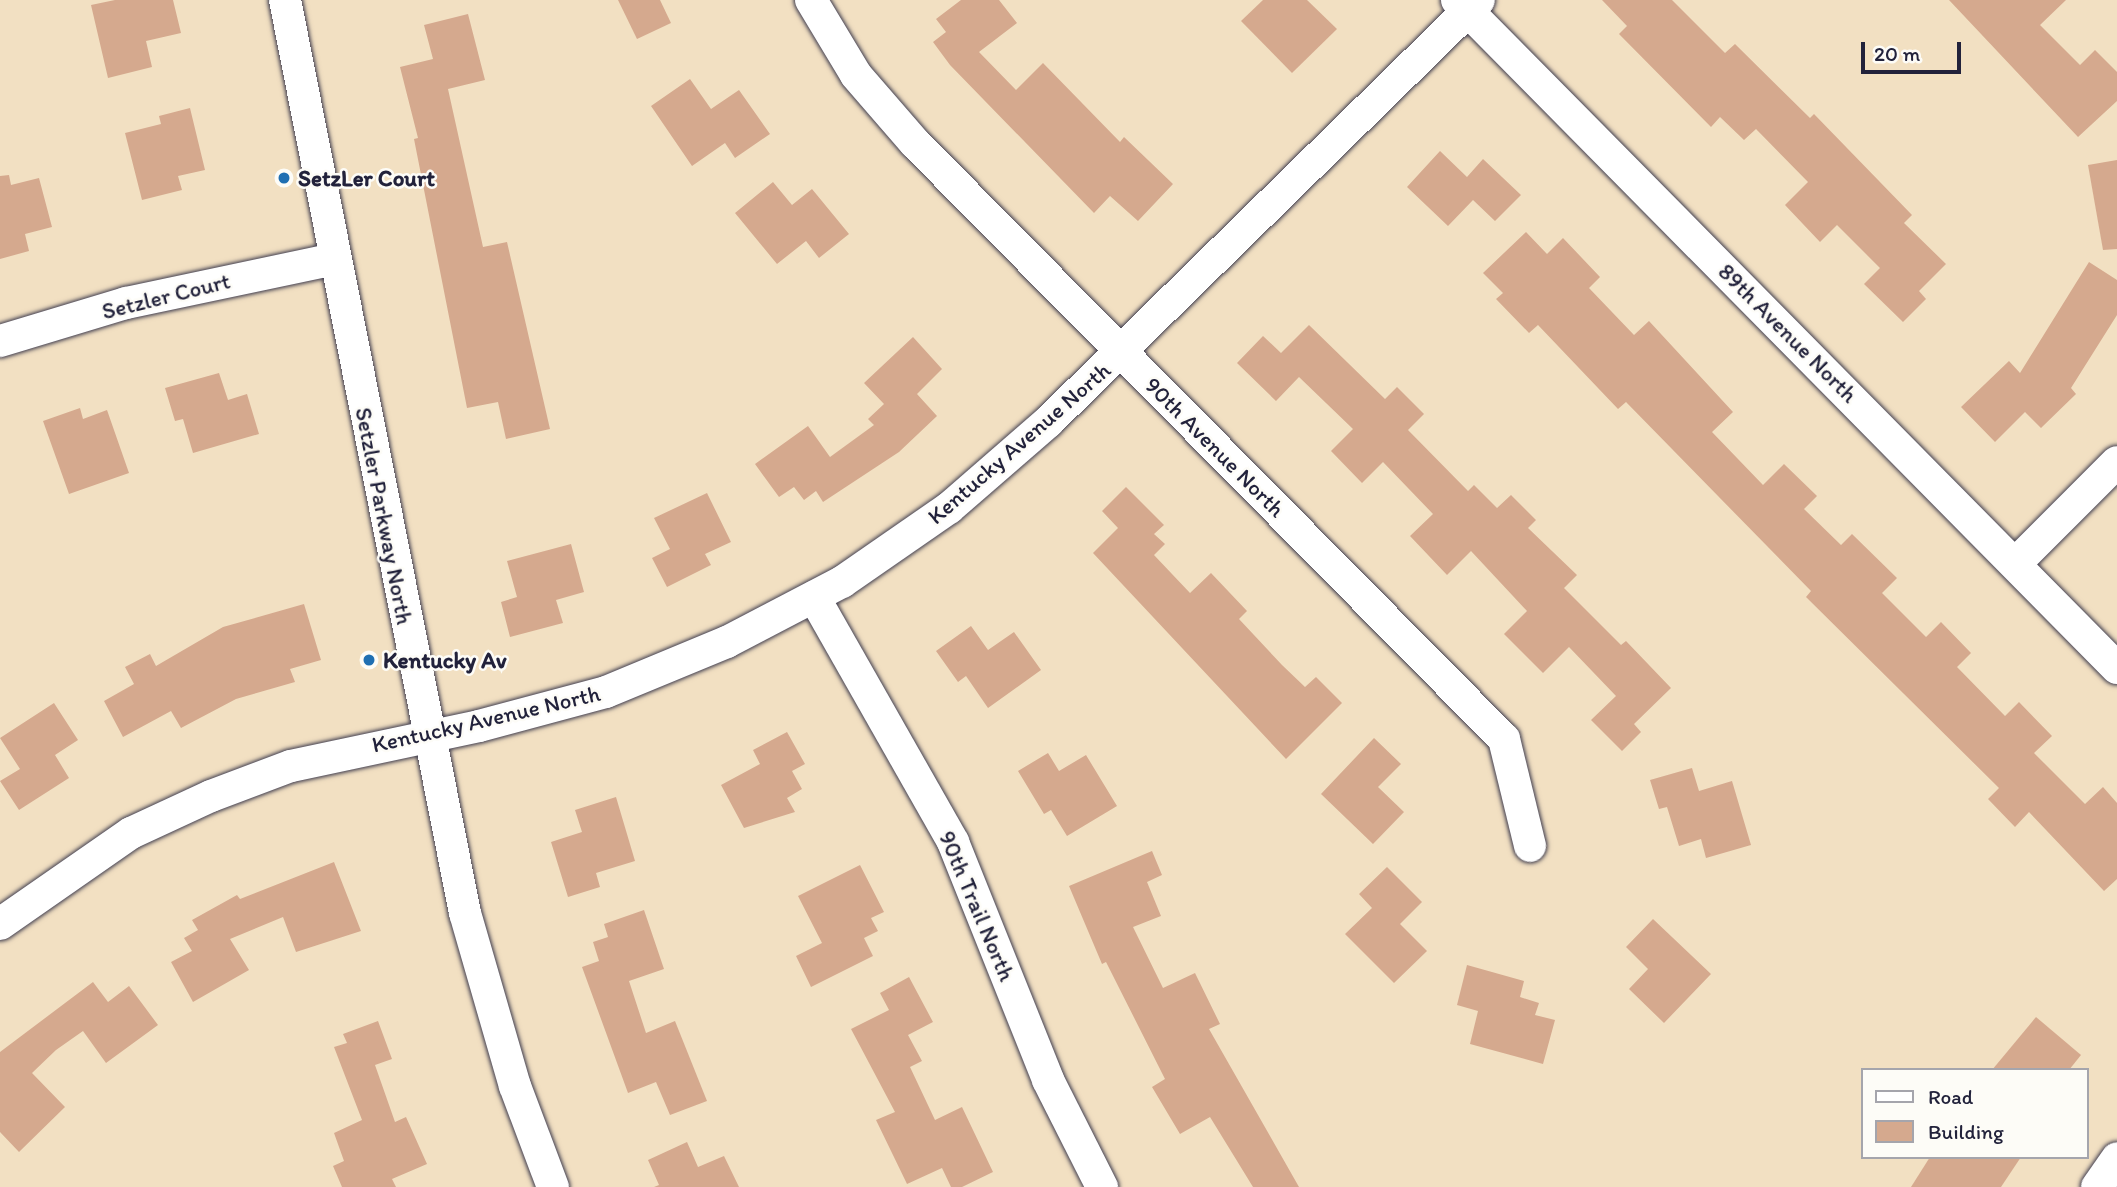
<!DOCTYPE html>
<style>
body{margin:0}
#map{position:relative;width:2117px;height:1187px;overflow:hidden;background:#f2e0c2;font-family:Itim,sans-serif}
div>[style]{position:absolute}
.building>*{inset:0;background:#d5a98e}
.roads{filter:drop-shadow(0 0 2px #413e4f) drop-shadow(0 0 2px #413e4f)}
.minor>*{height:32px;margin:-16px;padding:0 16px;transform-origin:16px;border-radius:16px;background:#fff}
.dots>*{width:19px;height:19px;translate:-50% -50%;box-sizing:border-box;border:4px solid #fdfcf7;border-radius:50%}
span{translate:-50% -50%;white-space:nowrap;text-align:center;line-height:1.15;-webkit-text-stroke:5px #fdfcf7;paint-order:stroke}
.poi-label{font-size:23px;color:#22223b;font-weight:700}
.left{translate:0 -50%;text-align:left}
.street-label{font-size:23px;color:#22223b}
.legend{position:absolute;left:1861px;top:1068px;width:228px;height:91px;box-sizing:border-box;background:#fdfcf7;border:2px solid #a5a5ac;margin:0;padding:9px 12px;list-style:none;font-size:21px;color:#22223b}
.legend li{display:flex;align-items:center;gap:14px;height:35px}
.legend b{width:35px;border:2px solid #a5a5ac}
.scale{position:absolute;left:1861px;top:42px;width:100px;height:32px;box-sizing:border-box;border:4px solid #22223b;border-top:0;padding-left:9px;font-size:21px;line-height:24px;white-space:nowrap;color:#22223b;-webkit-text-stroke:5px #fdfcf7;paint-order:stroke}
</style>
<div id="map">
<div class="building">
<i style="clip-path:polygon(115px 0,173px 0,181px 33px,146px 41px,152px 67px,108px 78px,91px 5px)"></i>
<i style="clip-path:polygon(618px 0,660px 0,671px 23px,637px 39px)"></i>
<i style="clip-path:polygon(961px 0,999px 0,1017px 23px,979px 52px,1016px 90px,1043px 63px,1120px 142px,1124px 137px,1173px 184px,1138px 221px,1110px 196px,1094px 213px,950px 65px,933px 42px,946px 32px,936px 19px)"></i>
<i style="clip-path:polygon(1263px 0,1307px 0,1337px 29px,1292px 73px,1241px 21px)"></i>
<i style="clip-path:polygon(1602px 0,1672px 0,1725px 53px,1735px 44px,1810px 118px,1814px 114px,1912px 215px,1904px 223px,1946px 264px,1919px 291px,1926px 299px,1903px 322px,1864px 284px,1880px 268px,1837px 225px,1820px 242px,1785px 205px,1808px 182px,1756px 129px,1744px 140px,1720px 117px,1711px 127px,1619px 34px,1627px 26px)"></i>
<i style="clip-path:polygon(1949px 0,2066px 0,2040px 25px,2080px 65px,2095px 50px,2117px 72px,2117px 101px,2078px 137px)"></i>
<i style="clip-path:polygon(468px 14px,485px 80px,448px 89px,483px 247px,507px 242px,550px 429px,506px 439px,498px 402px,467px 408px,414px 139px,418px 138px,400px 67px,433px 59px,424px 25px)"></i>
<i style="clip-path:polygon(690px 79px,711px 109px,739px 90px,770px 134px,735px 158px,725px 143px,692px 166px,651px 106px)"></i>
<i style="clip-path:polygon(190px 108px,205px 170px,178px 176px,182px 190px,142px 200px,125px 133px,161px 124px,159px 116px)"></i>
<i style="clip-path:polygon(1440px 151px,1467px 177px,1483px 159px,1521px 195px,1495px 221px,1473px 200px,1448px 226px,1407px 187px)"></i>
<i style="clip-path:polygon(2117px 160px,2117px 249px,2103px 250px,2088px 165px)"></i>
<i style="clip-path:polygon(9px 175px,11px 185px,39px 178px,52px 227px,25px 234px,29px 251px,0 259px,0 176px)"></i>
<i style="clip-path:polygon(773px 182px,792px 205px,812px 189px,849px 234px,819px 258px,806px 241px,777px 264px,735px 213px)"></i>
<i style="clip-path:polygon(1526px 232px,1547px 254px,1563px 238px,1600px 277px,1589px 288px,1634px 335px,1649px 321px,1733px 412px,1712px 432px,1763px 485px,1784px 464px,1817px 496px,1804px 509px,1841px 545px,1852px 534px,1897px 578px,1882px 593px,1926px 637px,1941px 622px,1971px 653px,1957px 667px,2005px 716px,2019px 702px,2052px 736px,2034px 753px,2085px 804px,2103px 787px,2117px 803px,2117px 879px,2104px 891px,2029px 812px,2015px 827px,1988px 799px,1999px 788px,1806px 597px,1811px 591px,1626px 402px,1618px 409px,1538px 325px,1529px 333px,1496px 299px,1503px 293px,1483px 273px)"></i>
<i style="clip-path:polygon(2089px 262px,2117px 280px,2117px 315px,2071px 388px,2076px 394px,2041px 428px,2025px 412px,1995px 442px,1961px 407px,2009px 361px,2020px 373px)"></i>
<i style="clip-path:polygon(1309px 325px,1385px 399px,1397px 387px,1424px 414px,1408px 430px,1468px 491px,1474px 485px,1497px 508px,1511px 495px,1536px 520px,1528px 528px,1577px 575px,1564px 588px,1621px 645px,1626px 641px,1671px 688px,1634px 724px,1641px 732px,1622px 751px,1591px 720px,1616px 696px,1569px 647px,1543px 673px,1504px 634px,1527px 611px,1471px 551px,1447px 575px,1410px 536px,1433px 514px,1383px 462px,1362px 483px,1331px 451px,1353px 429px,1299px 377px,1276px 401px,1237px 363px,1263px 336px,1281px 353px)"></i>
<i style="clip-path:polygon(913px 337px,942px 369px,917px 394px,937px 416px,899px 452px,823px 502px,816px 491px,804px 500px,794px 487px,779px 497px,755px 464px,808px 426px,830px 457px,874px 425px,868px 419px,884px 404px,864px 383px)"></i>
<i style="clip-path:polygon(219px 373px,228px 400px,247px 394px,259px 434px,193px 453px,183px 419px,175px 421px,165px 388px)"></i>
<i style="clip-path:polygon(80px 408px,83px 419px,107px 410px,129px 473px,69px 494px,43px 421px)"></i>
<i style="clip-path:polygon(1126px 487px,1164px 525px,1154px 534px,1165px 544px,1154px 555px,1190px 593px,1211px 573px,1247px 611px,1239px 619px,1282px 665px,1305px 687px,1316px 677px,1342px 703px,1286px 759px,1093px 553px,1118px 528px,1102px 511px)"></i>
<i style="clip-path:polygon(707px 493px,731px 542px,705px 554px,711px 565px,667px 587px,652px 558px,670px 549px,654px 518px)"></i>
<i style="clip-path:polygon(571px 544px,584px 592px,556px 600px,563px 623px,510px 637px,501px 602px,517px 597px,507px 561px)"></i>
<i style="clip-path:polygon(304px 604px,321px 660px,290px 669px,295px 682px,236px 699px,181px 728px,171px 711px,123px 737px,104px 701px,134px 684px,125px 667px,150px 654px,156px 666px,223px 627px)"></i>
<i style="clip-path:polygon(971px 626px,988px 650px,1014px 632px,1041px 670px,988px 708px,966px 676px,958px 682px,936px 651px)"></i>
<i style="clip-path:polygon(54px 703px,78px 740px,55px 755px,69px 778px,19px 810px,0 781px,20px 769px,0 738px)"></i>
<i style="clip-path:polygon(787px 732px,805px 764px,792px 771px,802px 789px,787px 798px,795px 812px,744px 828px,721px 785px,760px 764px,753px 750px)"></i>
<i style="clip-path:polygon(1374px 738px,1401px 764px,1378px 787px,1404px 812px,1373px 844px,1321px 794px)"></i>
<i style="clip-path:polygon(1048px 753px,1059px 771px,1086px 755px,1117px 806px,1067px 836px,1051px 810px,1044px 814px,1018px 771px)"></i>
<i style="clip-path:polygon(1692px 768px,1699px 791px,1732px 781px,1751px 845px,1706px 858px,1701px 839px,1679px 846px,1667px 807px,1659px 809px,1650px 780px)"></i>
<i style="clip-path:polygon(616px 797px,635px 861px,596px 873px,600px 887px,568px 897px,551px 842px,582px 832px,575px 810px)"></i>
<i style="clip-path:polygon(1152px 851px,1162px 875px,1147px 882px,1161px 916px,1133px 927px,1163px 988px,1195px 973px,1220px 1024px,1209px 1029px,1299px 1187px,1253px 1187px,1210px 1117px,1180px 1134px,1152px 1087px,1165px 1079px,1106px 962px,1102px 964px,1069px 886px)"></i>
<i style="clip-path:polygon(334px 862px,361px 931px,296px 952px,283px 917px,230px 939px,249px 970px,193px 1002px,171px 962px,192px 951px,184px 938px,198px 930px,192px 920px,237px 895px,240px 899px)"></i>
<i style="clip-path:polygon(860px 865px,884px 912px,871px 918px,878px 931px,864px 938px,873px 956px,811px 987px,796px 956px,822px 943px,798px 896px)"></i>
<i style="clip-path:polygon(1387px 867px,1422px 902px,1400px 924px,1427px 951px,1394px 983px,1345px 934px,1372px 908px,1359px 894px)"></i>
<i style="clip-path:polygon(644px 910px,664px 969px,629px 981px,646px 1033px,675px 1021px,707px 1101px,670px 1115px,656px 1082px,628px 1093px,582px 967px,599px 961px,593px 942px,608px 937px,604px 924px)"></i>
<i style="clip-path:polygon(1653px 919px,1711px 974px,1664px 1023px,1629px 989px,1648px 969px,1626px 947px)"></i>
<i style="clip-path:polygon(1467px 965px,1524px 981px,1520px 997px,1539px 1003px,1535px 1015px,1555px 1020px,1543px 1064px,1470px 1044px,1478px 1011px,1457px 1005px)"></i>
<i style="clip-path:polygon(909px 977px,933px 1022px,908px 1035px,922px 1061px,910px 1067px,935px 1120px,962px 1107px,993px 1172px,962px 1187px,951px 1187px,942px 1168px,907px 1184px,876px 1120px,895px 1112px,851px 1029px,889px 1010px,880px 993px)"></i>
<i style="clip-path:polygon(93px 982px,108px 1002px,129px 986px,158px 1025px,106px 1063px,83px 1031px,56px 1050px,32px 1073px,65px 1107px,19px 1152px,0 1132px,0 1052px)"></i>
<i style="clip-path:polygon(2036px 1017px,2081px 1055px,2069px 1070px,1992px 1070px)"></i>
<i style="clip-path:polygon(378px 1021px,392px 1059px,375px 1065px,395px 1122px,406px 1117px,427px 1164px,392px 1179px,396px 1187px,342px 1187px,333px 1166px,344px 1161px,334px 1133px,362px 1120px,334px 1047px,347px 1043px,343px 1034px)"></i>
<i style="clip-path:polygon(687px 1142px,698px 1167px,724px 1156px,739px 1187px,654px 1187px,659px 1185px,648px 1160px)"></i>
<i style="clip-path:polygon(1930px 1157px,2021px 1157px,2001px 1187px,1911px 1187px)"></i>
</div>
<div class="roads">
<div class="minor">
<i style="left:285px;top:0;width:931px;rotate:78.85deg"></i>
<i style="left:465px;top:913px;width:180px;rotate:73.9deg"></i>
<i style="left:515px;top:1086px;width:108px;rotate:69.4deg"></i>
<i style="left:811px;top:0;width:87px;rotate:59deg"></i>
<i style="left:856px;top:75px;width:90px;rotate:49.1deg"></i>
<i style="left:915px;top:143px;width:838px;rotate:45.34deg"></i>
<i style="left:1504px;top:739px;width:110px;rotate:76.3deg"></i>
<i style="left:1457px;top:0;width:939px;rotate:45.35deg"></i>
<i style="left:0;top:341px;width:132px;rotate:-16.8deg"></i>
<i style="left:126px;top:303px;width:213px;rotate:-11.9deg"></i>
<i style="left:2015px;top:564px;width:144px;rotate:-45deg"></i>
<i style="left:814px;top:597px;width:282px;rotate:60.4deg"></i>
<i style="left:953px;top:842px;width:256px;rotate:68.2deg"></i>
<i style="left:1048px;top:1080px;width:120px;rotate:63.2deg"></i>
<i style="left:0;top:924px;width:160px;rotate:-34.8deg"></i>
<i style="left:131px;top:833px;width:88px;rotate:-24.8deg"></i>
<i style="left:211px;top:796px;width:85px;rotate:-20.6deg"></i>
<i style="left:291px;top:766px;width:192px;rotate:-12deg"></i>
<i style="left:479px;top:726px;width:131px;rotate:-15deg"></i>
<i style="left:606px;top:692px;width:131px;rotate:-22.5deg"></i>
<i style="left:727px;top:642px;width:130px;rotate:-27.6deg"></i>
<i style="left:842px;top:582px;width:130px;rotate:-34.7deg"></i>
<i style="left:949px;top:508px;width:131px;rotate:-41deg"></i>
<i style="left:1048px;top:422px;width:603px;rotate:-44.4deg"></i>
<i style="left:2097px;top:1187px;width:35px;rotate:-55deg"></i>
</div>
</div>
<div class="dots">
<i style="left:284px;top:178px;background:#1f6fb2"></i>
<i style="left:369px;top:660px;background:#1f6fb2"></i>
</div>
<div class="poi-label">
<span class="left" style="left:298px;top:178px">SetzLer Court</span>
<span class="left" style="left:383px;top:660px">Kentucky Av</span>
</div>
<div class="street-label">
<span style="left:166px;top:296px;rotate:-14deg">Setzler Court</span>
<span style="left:1788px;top:333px;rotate:45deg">89th Avenue North</span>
<span style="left:1019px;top:443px;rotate:-41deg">Kentucky Avenue North</span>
<span style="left:1215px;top:447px;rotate:45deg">90th Avenue North</span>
<span style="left:384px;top:516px;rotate:79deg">Setzler Parkway North</span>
<span style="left:486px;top:719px;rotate:-13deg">Kentucky Avenue North</span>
<span style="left:977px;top:906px;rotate:67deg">90th Trail North</span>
</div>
<ul class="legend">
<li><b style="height:9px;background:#fff"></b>Road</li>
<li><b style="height:19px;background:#d5a98e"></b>Building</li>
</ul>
<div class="scale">20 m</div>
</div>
